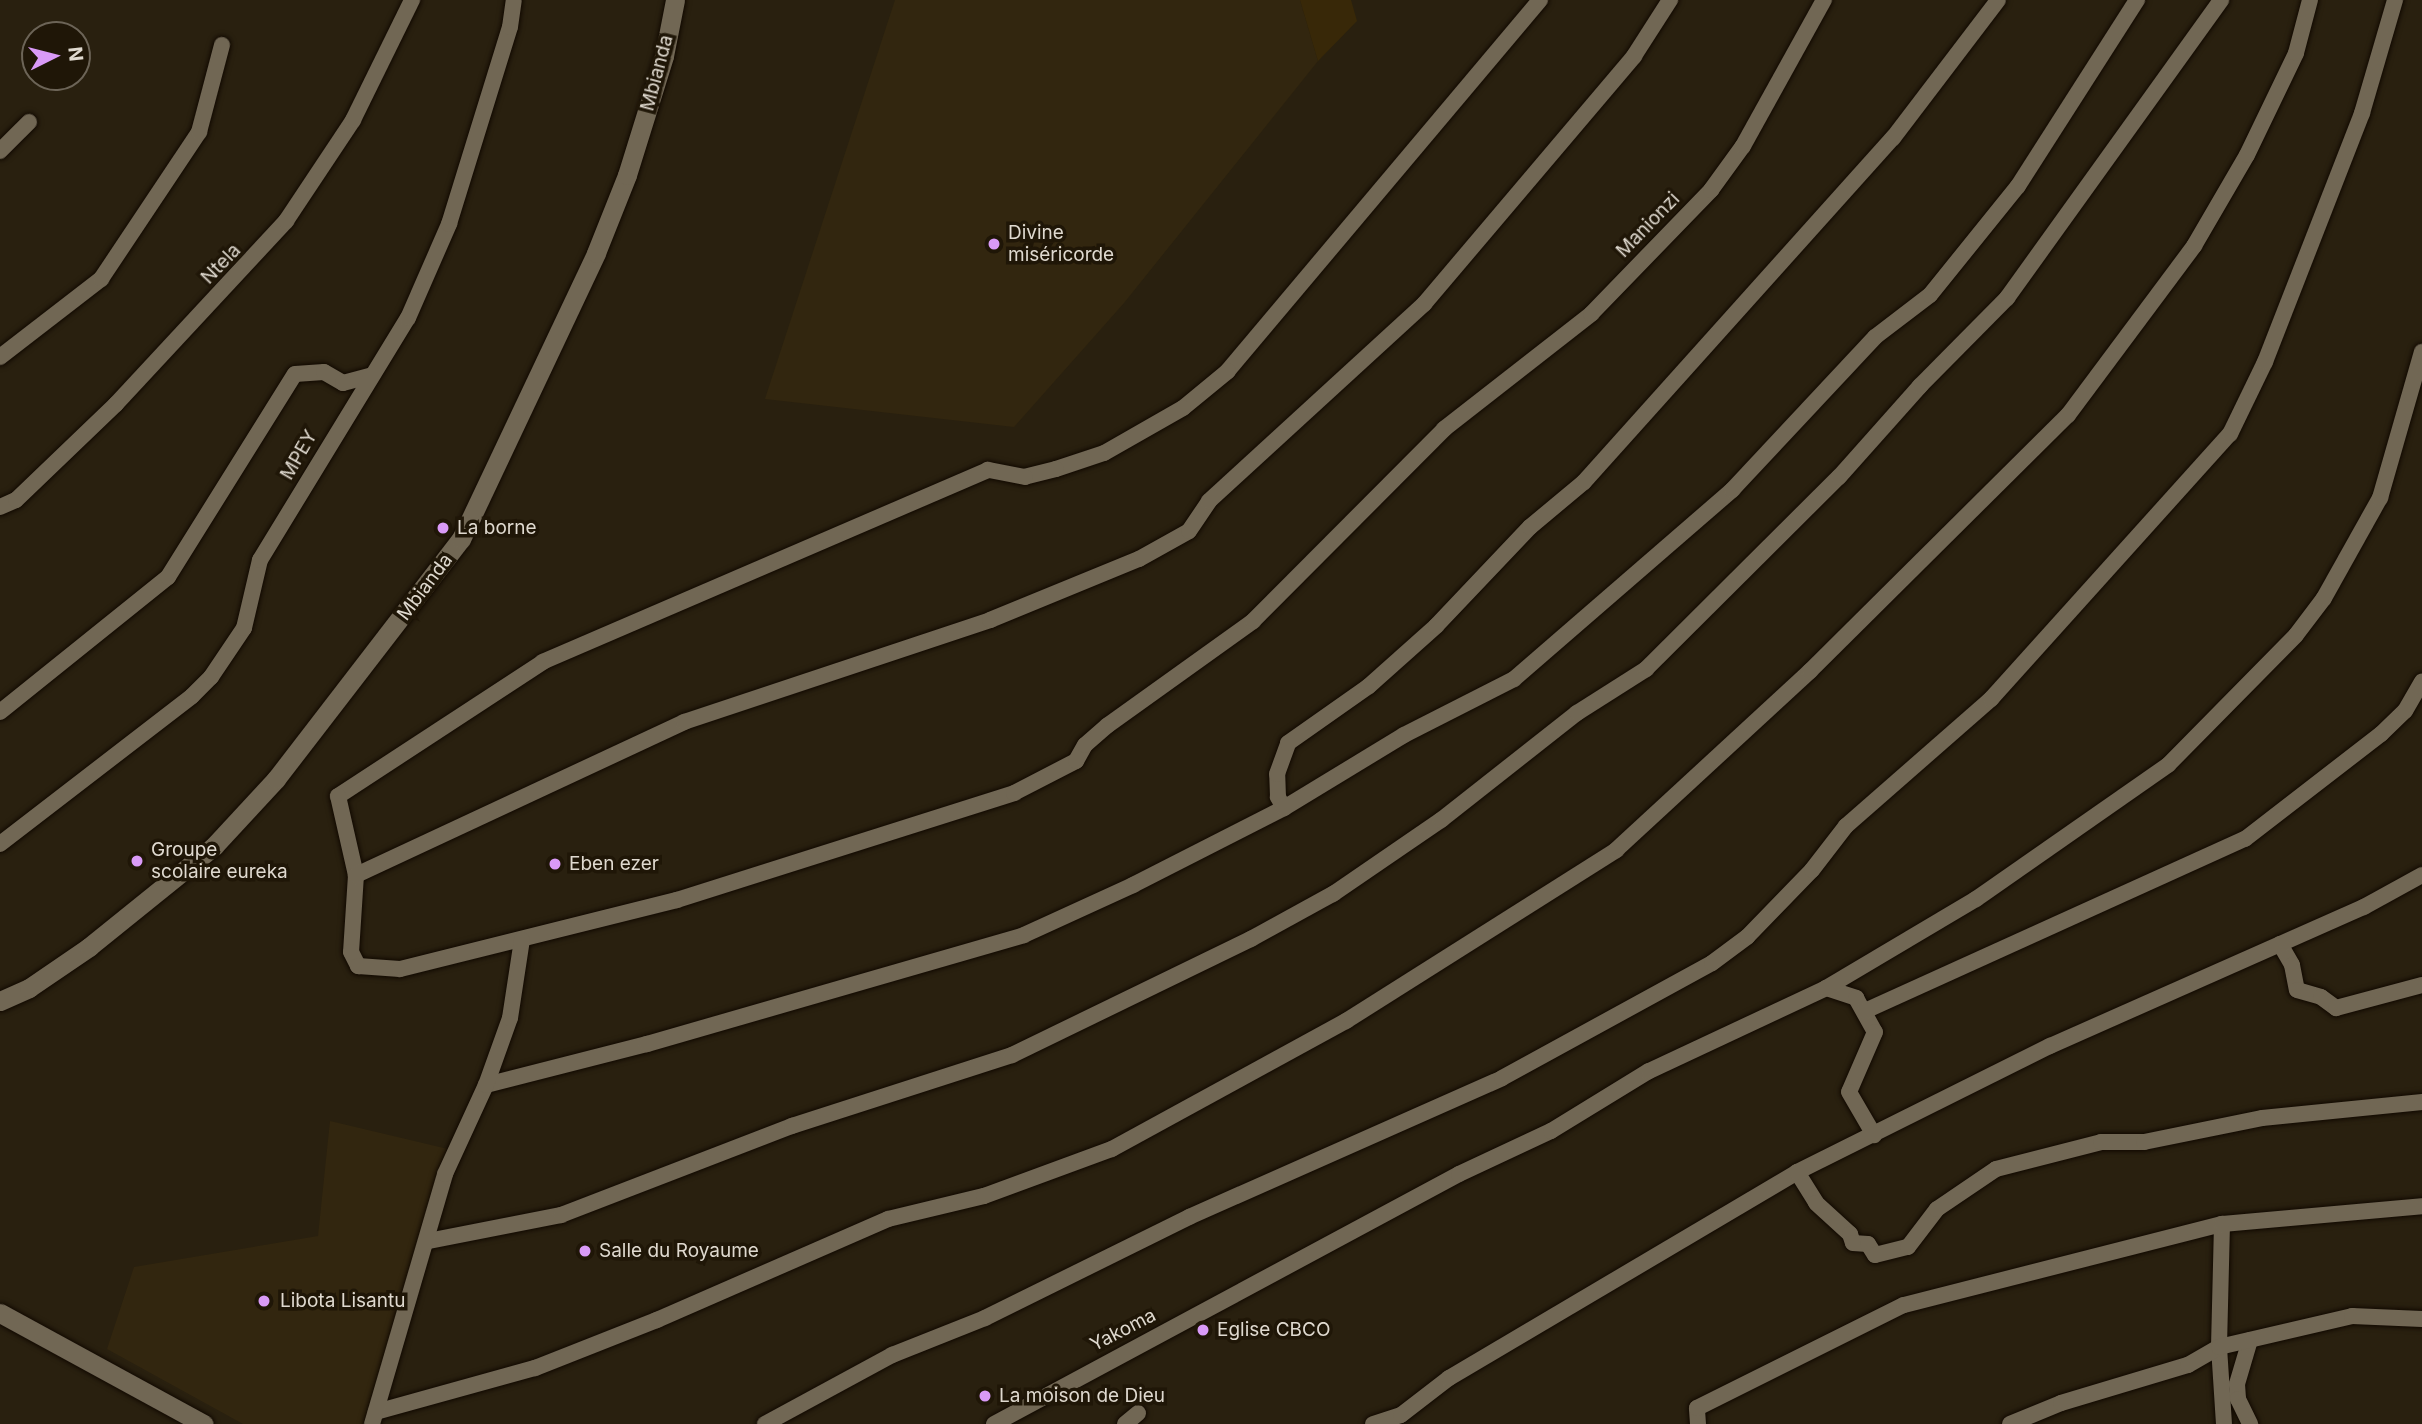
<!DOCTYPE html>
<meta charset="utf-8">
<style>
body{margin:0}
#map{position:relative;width:2422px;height:1424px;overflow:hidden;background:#29200f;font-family:Inter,sans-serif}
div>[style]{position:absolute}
.built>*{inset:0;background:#32260f}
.green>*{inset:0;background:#382808}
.roads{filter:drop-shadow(0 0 2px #110900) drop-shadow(0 0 2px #110900)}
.minor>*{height:16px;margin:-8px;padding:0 8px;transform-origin:8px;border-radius:8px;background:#716754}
.tertiary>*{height:19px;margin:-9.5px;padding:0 9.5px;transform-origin:9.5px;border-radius:9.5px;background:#716754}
.dots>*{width:19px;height:19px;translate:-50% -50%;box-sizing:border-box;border:4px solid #1f1607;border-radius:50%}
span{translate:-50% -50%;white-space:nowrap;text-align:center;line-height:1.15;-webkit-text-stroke:7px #1f1607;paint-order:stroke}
.street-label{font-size:19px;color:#dfd9cf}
.poi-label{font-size:19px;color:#dfd9cf}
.left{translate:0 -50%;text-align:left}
.north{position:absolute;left:21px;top:21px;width:70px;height:70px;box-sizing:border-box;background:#1f1607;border:2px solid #6c6457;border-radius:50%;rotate:84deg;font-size:19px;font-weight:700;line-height:28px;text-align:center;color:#dfd9cf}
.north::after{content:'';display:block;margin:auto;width:24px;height:32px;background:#d99af7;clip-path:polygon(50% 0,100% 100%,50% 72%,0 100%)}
</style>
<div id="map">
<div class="built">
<i style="clip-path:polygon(895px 0,1300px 0,1318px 61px,1124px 303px,1014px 427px,765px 399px)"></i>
<i style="clip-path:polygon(330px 1121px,448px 1149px,367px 1424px,243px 1424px,107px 1349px,134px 1267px,318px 1236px)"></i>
</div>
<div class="green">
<i style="clip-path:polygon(1300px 0,1351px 0,1357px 21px,1318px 61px)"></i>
</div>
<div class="roads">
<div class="minor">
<i style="left:1540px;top:0;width:485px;rotate:130.1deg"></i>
<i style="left:1228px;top:371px;width:58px;rotate:140.6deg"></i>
<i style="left:1183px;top:408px;width:91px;rotate:150.3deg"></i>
<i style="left:1104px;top:453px;width:51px;rotate:161.6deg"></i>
<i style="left:1056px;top:469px;width:32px;rotate:166deg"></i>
<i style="left:1025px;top:477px;width:38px;rotate:-169deg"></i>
<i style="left:988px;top:470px;width:485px;rotate:156.7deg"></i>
<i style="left:543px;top:662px;width:245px;rotate:146.8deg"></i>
<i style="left:338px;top:796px;width:81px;rotate:77.2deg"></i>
<i style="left:356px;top:875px;width:77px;rotate:93.7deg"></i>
<i style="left:351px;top:952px;width:16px;rotate:63deg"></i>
<i style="left:358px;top:966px;width:42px;rotate:4.1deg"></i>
<i style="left:400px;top:969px;width:285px;rotate:-14deg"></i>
<i style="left:677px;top:900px;width:354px;rotate:-17.6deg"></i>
<i style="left:1014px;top:793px;width:70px;rotate:-27.3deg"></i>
<i style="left:1076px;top:761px;width:18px;rotate:-61deg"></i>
<i style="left:1085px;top:745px;width:30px;rotate:-41deg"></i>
<i style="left:1108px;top:725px;width:178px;rotate:-35.6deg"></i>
<i style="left:1253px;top:621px;width:271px;rotate:-45.1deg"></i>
<i style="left:1444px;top:429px;width:187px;rotate:-38deg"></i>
<i style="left:1591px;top:314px;width:173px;rotate:-45.9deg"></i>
<i style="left:1711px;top:190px;width:54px;rotate:-54deg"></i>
<i style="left:1743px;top:146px;width:167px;rotate:-61deg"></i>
<i style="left:0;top:151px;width:41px;rotate:-45deg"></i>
<i style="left:0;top:357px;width:128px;rotate:-37.7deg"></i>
<i style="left:101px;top:279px;width:177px;rotate:-56.3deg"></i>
<i style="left:199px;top:132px;width:90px;rotate:-75.2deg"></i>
<i style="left:0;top:507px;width:17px;rotate:-24deg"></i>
<i style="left:16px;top:500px;width:139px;rotate:-43.8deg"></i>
<i style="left:116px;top:404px;width:250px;rotate:-47.1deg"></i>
<i style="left:286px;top:221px;width:121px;rotate:-56.4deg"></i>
<i style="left:353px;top:120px;width:134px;rotate:-63.8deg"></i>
<i style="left:0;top:712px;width:216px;rotate:-38.8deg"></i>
<i style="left:168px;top:577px;width:239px;rotate:-58deg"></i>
<i style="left:295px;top:374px;width:29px;rotate:-4deg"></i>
<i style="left:324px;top:372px;width:22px;rotate:30deg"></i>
<i style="left:343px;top:383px;width:28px;rotate:-15deg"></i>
<i style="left:1284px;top:808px;width:13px;rotate:-119deg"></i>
<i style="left:1278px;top:797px;width:23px;rotate:-92deg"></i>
<i style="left:1277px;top:774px;width:33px;rotate:-70deg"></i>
<i style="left:1288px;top:743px;width:99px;rotate:-35.1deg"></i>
<i style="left:1369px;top:686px;width:90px;rotate:-41.8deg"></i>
<i style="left:1436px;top:626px;width:137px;rotate:-46.5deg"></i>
<i style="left:1530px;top:527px;width:70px;rotate:-39.8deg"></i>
<i style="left:1584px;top:482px;width:462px;rotate:-48.1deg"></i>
<i style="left:1893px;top:138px;width:173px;rotate:-52.7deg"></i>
<i style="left:0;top:844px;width:242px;rotate:-37.6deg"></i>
<i style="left:192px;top:696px;width:27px;rotate:-45deg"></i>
<i style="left:211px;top:677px;width:59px;rotate:-56deg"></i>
<i style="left:244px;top:628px;width:70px;rotate:-76.8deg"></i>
<i style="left:260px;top:560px;width:284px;rotate:-58.6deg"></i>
<i style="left:408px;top:318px;width:103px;rotate:-66.4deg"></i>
<i style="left:449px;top:224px;width:206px;rotate:-72.8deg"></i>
<i style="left:510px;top:27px;width:27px;rotate:-82deg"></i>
<i style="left:356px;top:875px;width:362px;rotate:-25deg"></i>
<i style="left:684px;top:722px;width:323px;rotate:-18.4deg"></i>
<i style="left:990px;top:620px;width:161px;rotate:-22.3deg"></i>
<i style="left:1139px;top:559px;width:57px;rotate:-29.2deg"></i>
<i style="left:1189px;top:531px;width:36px;rotate:-56deg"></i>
<i style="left:1209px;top:501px;width:292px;rotate:-42.5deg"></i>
<i style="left:1424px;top:304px;width:325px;rotate:-49.7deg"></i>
<i style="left:1634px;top:56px;width:67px;rotate:-57.3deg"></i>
<i style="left:2280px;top:944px;width:24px;rotate:60deg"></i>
<i style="left:2292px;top:965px;width:25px;rotate:79deg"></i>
<i style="left:2297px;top:990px;width:25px;rotate:16deg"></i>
<i style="left:2321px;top:997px;width:19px;rotate:36deg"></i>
<i style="left:2336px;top:1008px;width:89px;rotate:-15deg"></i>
<i style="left:1826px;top:988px;width:32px;rotate:18deg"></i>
<i style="left:1856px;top:998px;width:39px;rotate:61deg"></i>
<i style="left:1875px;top:1032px;width:65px;rotate:113.4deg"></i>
<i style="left:1849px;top:1092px;width:50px;rotate:59.8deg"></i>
<i style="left:1865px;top:1011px;width:417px;rotate:-24.4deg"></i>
<i style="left:2245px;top:839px;width:172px;rotate:-37.7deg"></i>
<i style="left:2381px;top:734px;width:33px;rotate:-44deg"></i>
<i style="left:2405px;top:711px;width:34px;rotate:-60deg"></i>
<i style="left:486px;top:1085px;width:166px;rotate:-14.3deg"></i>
<i style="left:647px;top:1044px;width:392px;rotate:-16.1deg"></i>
<i style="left:1024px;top:935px;width:120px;rotate:-24.6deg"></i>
<i style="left:1133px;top:885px;width:169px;rotate:-27deg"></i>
<i style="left:1284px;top:808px;width:140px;rotate:-31.3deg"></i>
<i style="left:1404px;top:735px;width:123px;rotate:-27deg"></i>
<i style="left:1514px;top:679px;width:289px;rotate:-40.9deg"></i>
<i style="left:1732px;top:490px;width:209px;rotate:-46.9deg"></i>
<i style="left:1875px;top:337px;width:69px;rotate:-37.4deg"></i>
<i style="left:1930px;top:295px;width:140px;rotate:-51.1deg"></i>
<i style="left:2018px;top:186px;width:221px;rotate:-57.4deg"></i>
<i style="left:1797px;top:1172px;width:36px;rotate:58deg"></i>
<i style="left:1816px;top:1203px;width:46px;rotate:42.4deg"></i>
<i style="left:1850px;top:1234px;width:9px;rotate:72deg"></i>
<i style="left:1853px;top:1243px;width:15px;rotate:4deg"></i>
<i style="left:1868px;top:1244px;width:13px;rotate:58deg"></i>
<i style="left:1875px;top:1255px;width:34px;rotate:-14deg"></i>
<i style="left:1908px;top:1247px;width:48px;rotate:-52.7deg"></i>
<i style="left:1937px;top:1209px;width:71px;rotate:-34.1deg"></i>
<i style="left:1996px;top:1169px;width:108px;rotate:-14.4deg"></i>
<i style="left:2101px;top:1142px;width:43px"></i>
<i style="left:2144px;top:1142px;width:120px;rotate:-11.5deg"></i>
<i style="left:2262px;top:1118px;width:161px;rotate:-5.7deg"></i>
<i style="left:2222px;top:1224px;width:123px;rotate:91.4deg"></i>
<i style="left:2219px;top:1347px;width:77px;rotate:86.3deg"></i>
<i style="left:428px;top:1241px;width:136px;rotate:-11.1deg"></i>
<i style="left:561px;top:1215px;width:248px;rotate:-21.1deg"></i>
<i style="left:792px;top:1126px;width:231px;rotate:-17.9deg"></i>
<i style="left:1012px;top:1055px;width:266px;rotate:-25.9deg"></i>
<i style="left:1251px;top:939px;width:94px;rotate:-28.8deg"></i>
<i style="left:1333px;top:894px;width:131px;rotate:-34.4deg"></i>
<i style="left:1441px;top:820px;width:173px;rotate:-38.2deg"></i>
<i style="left:1577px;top:713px;width:82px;rotate:-32.5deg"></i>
<i style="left:1646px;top:669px;width:272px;rotate:-44.9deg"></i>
<i style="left:1839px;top:477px;width:122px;rotate:-48.3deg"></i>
<i style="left:1920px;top:386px;width:124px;rotate:-45.3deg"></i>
<i style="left:2007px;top:298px;width:367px;rotate:-54.3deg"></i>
<i style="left:2250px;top:1340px;width:46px;rotate:106.5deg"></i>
<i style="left:2237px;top:1384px;width:15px;rotate:86deg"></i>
<i style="left:2238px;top:1399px;width:28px;rotate:64deg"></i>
<i style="left:376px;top:1412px;width:165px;rotate:-15.5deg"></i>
<i style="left:535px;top:1368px;width:131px;rotate:-21.5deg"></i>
<i style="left:657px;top:1320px;width:252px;rotate:-23.6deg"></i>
<i style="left:888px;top:1219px;width:99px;rotate:-13.5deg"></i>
<i style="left:984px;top:1196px;width:136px;rotate:-20.2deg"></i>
<i style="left:1112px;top:1149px;width:267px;rotate:-28.7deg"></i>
<i style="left:1346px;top:1021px;width:320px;rotate:-32.3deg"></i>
<i style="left:1616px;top:850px;width:264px;rotate:-42.7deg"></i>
<i style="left:1810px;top:671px;width:363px;rotate:-44.8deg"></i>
<i style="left:2068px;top:415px;width:211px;rotate:-53.3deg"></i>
<i style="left:2194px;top:246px;width:105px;rotate:-59.8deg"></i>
<i style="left:2247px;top:155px;width:113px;rotate:-64.3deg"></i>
<i style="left:2296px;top:53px;width:55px;rotate:-75.2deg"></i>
<i style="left:372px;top:1424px;width:260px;rotate:-73.7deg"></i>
<i style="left:445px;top:1174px;width:98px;rotate:-65.3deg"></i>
<i style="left:486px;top:1085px;width:71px;rotate:-70.3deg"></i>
<i style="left:510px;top:1018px;width:79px;rotate:-81.3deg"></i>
<i style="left:765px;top:1424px;width:145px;rotate:-28.5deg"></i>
<i style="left:892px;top:1355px;width:100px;rotate:-21.7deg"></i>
<i style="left:985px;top:1318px;width:228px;rotate:-26.3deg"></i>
<i style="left:1189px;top:1217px;width:342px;rotate:-23.9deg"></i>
<i style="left:1502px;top:1078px;width:239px;rotate:-28.7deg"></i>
<i style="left:1712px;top:963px;width:44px;rotate:-36.6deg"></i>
<i style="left:1747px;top:937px;width:93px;rotate:-45.9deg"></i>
<i style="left:1812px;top:870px;width:56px;rotate:-52.3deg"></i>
<i style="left:1846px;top:826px;width:193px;rotate:-41.2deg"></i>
<i style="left:1991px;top:699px;width:357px;rotate:-48deg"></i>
<i style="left:2230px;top:434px;width:80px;rotate:-64.1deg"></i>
<i style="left:2265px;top:362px;width:267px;rotate:-68.7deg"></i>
<i style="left:2362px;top:113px;width:118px;rotate:-73.7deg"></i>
<i style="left:994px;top:1424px;width:528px;rotate:-28.26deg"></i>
<i style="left:1459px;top:1174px;width:102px;rotate:-25.1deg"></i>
<i style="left:1551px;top:1131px;width:115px;rotate:-31.5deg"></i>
<i style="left:1649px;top:1071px;width:195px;rotate:-25.1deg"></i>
<i style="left:1826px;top:988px;width:174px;rotate:-30.7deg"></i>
<i style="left:1976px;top:899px;width:234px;rotate:-34.9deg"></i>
<i style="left:2168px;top:765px;width:182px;rotate:-45.4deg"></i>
<i style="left:2296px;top:635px;width:46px;rotate:-52.9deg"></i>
<i style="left:2324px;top:598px;width:115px;rotate:-60.8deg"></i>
<i style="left:2380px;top:498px;width:152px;rotate:-74deg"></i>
<i style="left:1125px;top:1424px;width:17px;rotate:-40deg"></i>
<i style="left:1373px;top:1424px;width:29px;rotate:-18deg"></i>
<i style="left:1401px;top:1415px;width:61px;rotate:-37.6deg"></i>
<i style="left:1449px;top:1378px;width:404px;rotate:-30.6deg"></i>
<i style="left:1797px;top:1172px;width:283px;rotate:-26.5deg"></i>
<i style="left:2050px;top:1046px;width:343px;rotate:-23.9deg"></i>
<i style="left:2364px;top:907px;width:66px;rotate:-28.9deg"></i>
<i style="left:1698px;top:1424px;width:16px;rotate:-94deg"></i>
<i style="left:1697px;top:1408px;width:231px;rotate:-26.5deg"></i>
<i style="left:1904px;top:1305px;width:328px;rotate:-14.3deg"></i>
<i style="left:2222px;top:1224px;width:201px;rotate:-5.1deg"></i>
<i style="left:2010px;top:1424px;width:55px;rotate:-22.4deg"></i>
<i style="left:2061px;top:1403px;width:133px;rotate:-16.7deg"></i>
<i style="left:2188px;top:1365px;width:36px;rotate:-30deg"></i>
<i style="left:2219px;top:1347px;width:137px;rotate:-13.1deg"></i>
<i style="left:2352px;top:1316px;width:70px;rotate:2.5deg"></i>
</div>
<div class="tertiary">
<i style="left:0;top:1001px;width:32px;rotate:-24deg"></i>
<i style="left:29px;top:988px;width:73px;rotate:-34.3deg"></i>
<i style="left:89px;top:947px;width:161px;rotate:-38.9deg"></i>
<i style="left:214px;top:846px;width:91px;rotate:-47.2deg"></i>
<i style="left:276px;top:779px;width:303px;rotate:-52.4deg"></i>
<i style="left:461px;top:539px;width:316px;rotate:-64.7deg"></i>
<i style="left:596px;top:253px;width:84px;rotate:-68.3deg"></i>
<i style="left:627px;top:175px;width:125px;rotate:-72.7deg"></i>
<i style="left:664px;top:56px;width:57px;rotate:-78.9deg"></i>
<i style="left:0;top:1313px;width:232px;rotate:28.6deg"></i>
</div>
</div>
<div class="dots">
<i style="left:994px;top:244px;background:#d99af7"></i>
<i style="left:443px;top:528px;background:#d99af7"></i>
<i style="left:137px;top:861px;background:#d99af7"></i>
<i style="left:555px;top:864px;background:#d99af7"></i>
<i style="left:585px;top:1251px;background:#d99af7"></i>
<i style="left:264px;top:1301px;background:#d99af7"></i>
<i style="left:1203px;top:1330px;background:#d99af7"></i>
<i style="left:985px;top:1396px;background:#d99af7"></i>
</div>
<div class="street-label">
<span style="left:657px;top:73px;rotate:-75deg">Mbianda</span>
<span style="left:1648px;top:225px;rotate:-46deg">Manionzi</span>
<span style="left:221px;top:264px;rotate:-46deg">Ntela</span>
<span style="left:299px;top:455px;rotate:-60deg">MPEY</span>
<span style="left:425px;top:587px;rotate:-53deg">Mbianda</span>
<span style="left:1123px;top:1330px;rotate:-27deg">Yakoma</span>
</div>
<div class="poi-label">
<span class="left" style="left:1008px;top:244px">Divine<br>miséricorde</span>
<span class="left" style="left:457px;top:528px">La borne</span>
<span class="left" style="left:151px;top:861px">Groupe<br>scolaire eureka</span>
<span class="left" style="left:569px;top:864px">Eben ezer</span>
<span class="left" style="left:599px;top:1251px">Salle du Royaume</span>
<span class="left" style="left:280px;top:1301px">Libota Lisantu</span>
<span class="left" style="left:1217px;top:1330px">Eglise CBCO</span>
<span class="left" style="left:999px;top:1396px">La moison de Dieu</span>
</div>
<div class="north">N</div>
</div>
